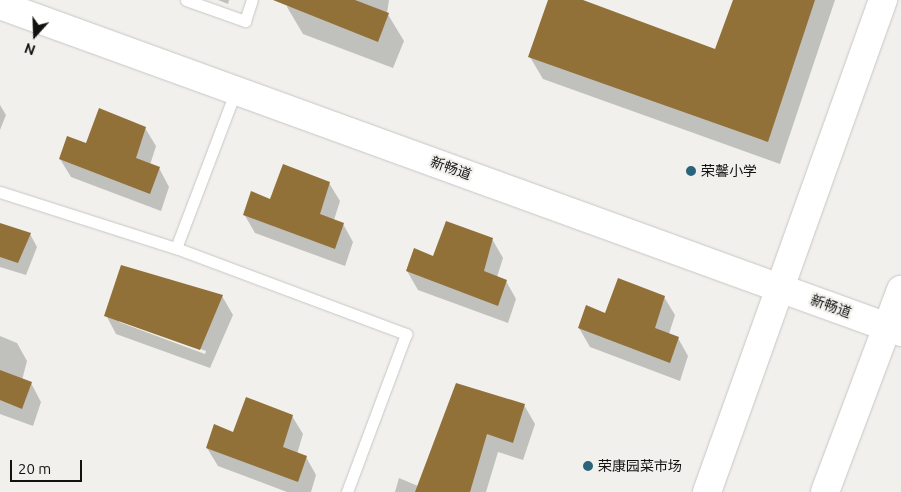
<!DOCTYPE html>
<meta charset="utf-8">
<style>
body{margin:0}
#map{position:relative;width:901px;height:492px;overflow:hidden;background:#f1f0ed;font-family:Ubuntu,"Noto Sans SC",sans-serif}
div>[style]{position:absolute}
.shadow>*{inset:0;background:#0003}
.building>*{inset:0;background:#917138}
.roads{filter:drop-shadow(0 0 1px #c8c6c4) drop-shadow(0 0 1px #c8c6c4)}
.lane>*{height:11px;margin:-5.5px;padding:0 5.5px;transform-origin:5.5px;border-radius:5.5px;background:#fff}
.secondary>*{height:28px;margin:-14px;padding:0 14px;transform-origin:14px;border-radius:14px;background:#fff}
.dots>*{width:14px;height:14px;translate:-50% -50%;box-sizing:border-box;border:2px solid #f1f0ed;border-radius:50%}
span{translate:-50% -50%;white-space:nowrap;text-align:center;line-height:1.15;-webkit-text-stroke:4px #f1f0ed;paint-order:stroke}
.street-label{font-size:14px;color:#131211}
.poi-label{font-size:14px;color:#131211}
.left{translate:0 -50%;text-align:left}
.north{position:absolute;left:10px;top:10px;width:50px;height:50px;-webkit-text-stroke:4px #f1f0ed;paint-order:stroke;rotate:200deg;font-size:14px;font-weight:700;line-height:20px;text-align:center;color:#131211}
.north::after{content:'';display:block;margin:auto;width:18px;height:22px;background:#131211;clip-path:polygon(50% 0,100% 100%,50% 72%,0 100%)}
.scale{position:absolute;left:10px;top:460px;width:72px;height:22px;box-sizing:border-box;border:2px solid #131211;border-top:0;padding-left:6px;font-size:15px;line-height:18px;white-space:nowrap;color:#131211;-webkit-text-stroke:4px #f1f0ed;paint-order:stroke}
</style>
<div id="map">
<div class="shadow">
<i style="clip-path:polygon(218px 0,229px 0,228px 4px)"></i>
<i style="clip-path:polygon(289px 0,389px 0,387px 13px,404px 41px,393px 68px,303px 34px,287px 7px)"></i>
<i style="clip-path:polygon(549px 0,580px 0,716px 50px,735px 0,835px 0,780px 164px,543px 79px,530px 57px)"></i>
<i style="clip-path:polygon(0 105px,6px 115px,0 130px)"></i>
<i style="clip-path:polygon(145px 128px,156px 146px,150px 165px,159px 168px,169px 187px,161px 211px,71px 177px,60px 159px,87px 145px)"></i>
<i style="clip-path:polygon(329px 183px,340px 201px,334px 220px,343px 224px,353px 242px,345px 266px,255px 233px,244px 214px,271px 201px)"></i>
<i style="clip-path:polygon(0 225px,30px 234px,37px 247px,26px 275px,0 267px)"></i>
<i style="clip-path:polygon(492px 239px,503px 258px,497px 277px,506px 281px,516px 299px,508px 323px,418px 290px,407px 271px,434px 257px)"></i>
<i style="clip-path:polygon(evenodd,222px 296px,233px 315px,210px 368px,116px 334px,106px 315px,222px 296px,119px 320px,206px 351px,205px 354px,119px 322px,119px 320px)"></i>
<i style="clip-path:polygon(664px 297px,675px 315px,669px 334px,678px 338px,688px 356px,680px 381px,590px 347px,579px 328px,606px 315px)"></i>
<i style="clip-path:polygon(0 336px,17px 343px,27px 361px,22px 380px,31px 383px,41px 402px,33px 426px,0 414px)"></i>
<i style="clip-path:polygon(524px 405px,535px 424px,523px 460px,498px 452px,486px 492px,395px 492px,399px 478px,418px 486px)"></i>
<i style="clip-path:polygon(292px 416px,303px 434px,297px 454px,306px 457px,316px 475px,311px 492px,287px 492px,218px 466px,207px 448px,234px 434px)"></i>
</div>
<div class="building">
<i style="clip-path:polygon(273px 0,355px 0,389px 13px,378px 42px)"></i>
<i style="clip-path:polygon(548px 0,583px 0,715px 49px,733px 0,815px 0,768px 142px,528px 57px)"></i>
<i style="clip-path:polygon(99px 108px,146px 127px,136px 158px,160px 167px,150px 194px,59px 159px,67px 136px,86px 143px)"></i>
<i style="clip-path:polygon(283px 164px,330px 182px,320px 214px,344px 223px,335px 249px,243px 215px,251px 191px,270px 199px)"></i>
<i style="clip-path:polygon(446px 221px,493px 238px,484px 271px,507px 280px,498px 306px,406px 271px,414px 248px,433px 256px)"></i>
<i style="clip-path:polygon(0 223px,31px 233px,18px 263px,0 257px)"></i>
<i style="clip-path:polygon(121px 265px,223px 295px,200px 350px,104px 316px)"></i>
<i style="clip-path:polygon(618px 278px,665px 296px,655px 328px,679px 337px,670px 363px,578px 328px,586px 305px,605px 313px)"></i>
<i style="clip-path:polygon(0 370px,32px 382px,22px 409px,0 400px)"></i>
<i style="clip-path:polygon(456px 383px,525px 404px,513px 443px,487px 434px,470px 492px,415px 492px)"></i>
<i style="clip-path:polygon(246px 397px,293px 415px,283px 447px,307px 456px,298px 482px,206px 448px,214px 424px,233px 432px)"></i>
</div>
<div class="roads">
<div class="lane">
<i style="left:186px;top:0;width:63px;rotate:19.6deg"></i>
<i style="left:245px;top:21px;width:22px;rotate:-72deg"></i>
<i style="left:0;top:192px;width:185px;rotate:17.7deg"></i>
<i style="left:176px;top:248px;width:246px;rotate:20.5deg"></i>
<i style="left:406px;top:334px;width:169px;rotate:110.5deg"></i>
<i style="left:176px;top:248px;width:169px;rotate:-69.2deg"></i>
</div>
<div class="secondary">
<i style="left:0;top:5px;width:959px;rotate:19.95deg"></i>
<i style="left:707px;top:492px;width:523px;rotate:-70.32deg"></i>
<i style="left:825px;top:492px;width:216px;rotate:-69.4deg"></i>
</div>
</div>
<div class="dots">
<i style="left:691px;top:171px;background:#2a637c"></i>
<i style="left:588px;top:466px;background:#2a637c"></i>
</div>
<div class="street-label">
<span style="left:451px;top:168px;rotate:20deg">新畅道</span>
<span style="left:831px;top:306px;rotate:20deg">新畅道</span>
</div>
<div class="poi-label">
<span class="left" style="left:701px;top:171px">荣馨小学</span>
<span class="left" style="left:598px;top:466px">荣康园菜市场</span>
</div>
<div class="north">N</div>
<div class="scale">20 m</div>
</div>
